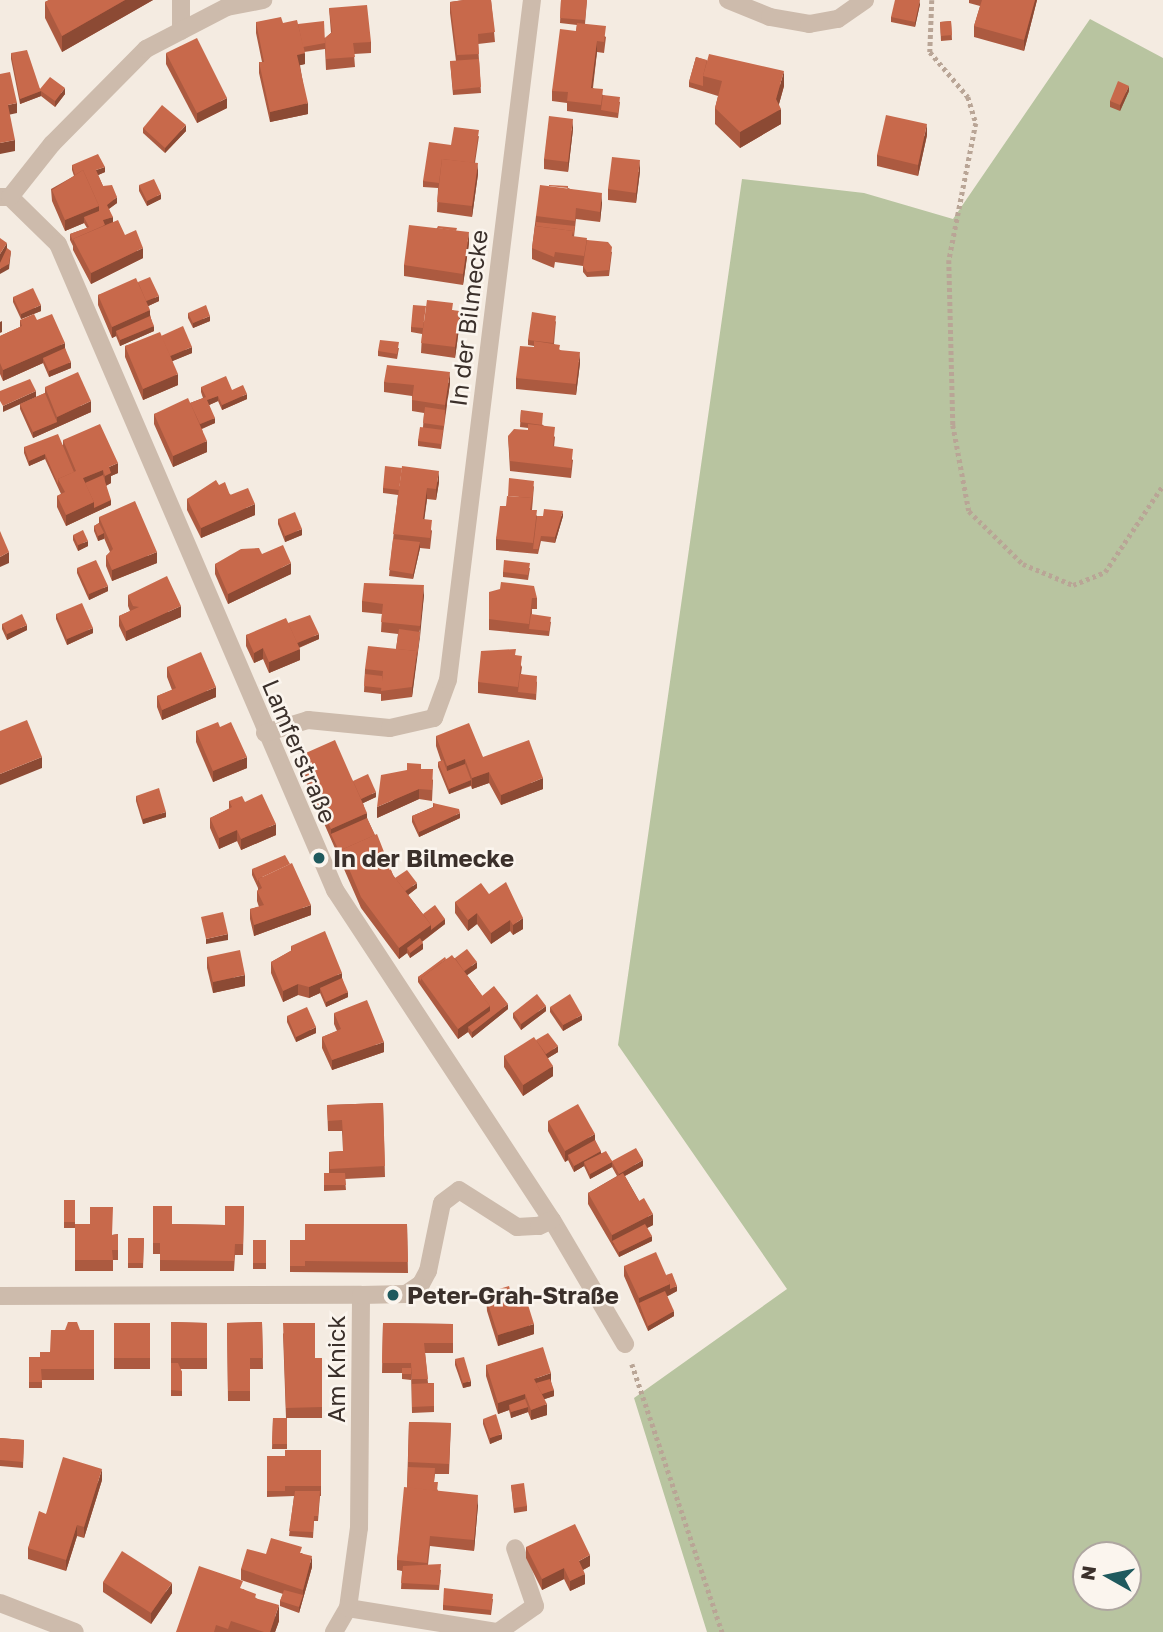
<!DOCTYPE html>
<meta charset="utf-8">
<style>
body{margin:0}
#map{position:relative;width:1163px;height:1632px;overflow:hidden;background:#f4ebe1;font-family:"Golos Text",sans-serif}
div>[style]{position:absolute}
.green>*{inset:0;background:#b8c4a0}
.path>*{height:4.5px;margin-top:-2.25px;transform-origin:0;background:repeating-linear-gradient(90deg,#b9a596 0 3.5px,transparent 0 7px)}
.minor>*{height:18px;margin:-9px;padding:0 9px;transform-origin:9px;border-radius:9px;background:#cdbbac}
.wall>*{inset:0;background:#ac5a40}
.shaded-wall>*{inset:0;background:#8c4a34}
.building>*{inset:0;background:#c8694b}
.dots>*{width:19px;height:19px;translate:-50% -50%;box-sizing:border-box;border:4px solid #fbf5ee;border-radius:50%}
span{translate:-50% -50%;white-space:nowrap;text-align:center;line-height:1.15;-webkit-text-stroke:5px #fbf5ee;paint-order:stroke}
.street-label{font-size:24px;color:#3b302b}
.poi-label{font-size:24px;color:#3b302b;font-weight:700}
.left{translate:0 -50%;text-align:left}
.north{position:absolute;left:1072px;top:1541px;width:70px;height:70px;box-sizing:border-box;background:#fbf5ee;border:2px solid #aea6a0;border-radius:50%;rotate:279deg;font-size:19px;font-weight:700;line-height:28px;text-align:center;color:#3b302b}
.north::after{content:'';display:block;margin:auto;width:24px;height:32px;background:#1f5a5e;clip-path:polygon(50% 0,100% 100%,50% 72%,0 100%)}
</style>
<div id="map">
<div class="green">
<i style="clip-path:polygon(evenodd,1090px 19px,1163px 58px,1163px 1632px,707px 1632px,634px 1398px,787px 1289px,618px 1045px,742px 179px,864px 193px,953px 219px,1090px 19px,1086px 1555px,1128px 1555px,1128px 1597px,1086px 1597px,1086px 1555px)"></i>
</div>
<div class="path">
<i style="left:932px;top:0;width:52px;rotate:92.2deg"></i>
<i style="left:930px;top:52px;width:59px;rotate:49.8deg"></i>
<i style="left:968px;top:97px;width:27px;rotate:73deg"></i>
<i style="left:976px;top:123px;width:140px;rotate:101.1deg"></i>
<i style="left:949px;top:260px;width:165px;rotate:88.6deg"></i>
<i style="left:953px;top:425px;width:87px;rotate:79.5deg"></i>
<i style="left:969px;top:511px;width:76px;rotate:44.5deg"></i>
<i style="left:1023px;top:564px;width:54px;rotate:22.8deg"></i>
<i style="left:1073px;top:585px;width:35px;rotate:-22deg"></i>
<i style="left:1105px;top:572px;width:105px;rotate:-56.3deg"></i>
<i style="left:632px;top:1364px;width:283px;rotate:71.4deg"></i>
</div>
<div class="minor">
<i style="left:181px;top:0;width:31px;rotate:90deg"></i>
<i style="left:728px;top:0;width:45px;rotate:22deg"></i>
<i style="left:770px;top:17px;width:40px;rotate:10deg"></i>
<i style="left:809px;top:24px;width:29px;rotate:-10deg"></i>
<i style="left:838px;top:19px;width:33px;rotate:-35deg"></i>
<i style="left:0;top:197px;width:10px"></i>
<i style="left:10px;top:197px;width:67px;rotate:44.4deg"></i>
<i style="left:58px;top:244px;width:703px;rotate:66.79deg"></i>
<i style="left:335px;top:890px;width:395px;rotate:56.7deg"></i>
<i style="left:552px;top:1220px;width:144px;rotate:59.5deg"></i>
<i style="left:10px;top:197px;width:68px;rotate:-51.6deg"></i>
<i style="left:52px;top:144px;width:134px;rotate:-45.3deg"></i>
<i style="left:146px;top:49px;width:91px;rotate:-27.4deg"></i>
<i style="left:227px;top:7px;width:37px;rotate:-11deg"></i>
<i style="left:265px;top:733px;width:45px;rotate:-16.8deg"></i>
<i style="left:308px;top:720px;width:82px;rotate:5.6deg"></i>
<i style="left:390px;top:728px;width:45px;rotate:-12.8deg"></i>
<i style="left:434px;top:718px;width:40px;rotate:-69.8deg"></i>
<i style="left:448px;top:680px;width:685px;rotate:-82.96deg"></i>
<i style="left:0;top:1296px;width:361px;rotate:-0.2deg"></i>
<i style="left:0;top:1603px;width:80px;rotate:21.1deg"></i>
<i style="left:348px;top:1608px;width:150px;rotate:9.2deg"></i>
<i style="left:334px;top:1632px;width:28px;rotate:-60deg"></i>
<i style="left:348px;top:1608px;width:81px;rotate:-82.2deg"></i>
<i style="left:359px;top:1528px;width:233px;rotate:-89.5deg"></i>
<i style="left:361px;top:1295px;width:45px;rotate:-1.3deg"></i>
<i style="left:406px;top:1294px;width:18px;rotate:-34deg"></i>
<i style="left:421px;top:1284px;width:15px;rotate:-62deg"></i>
<i style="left:428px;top:1271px;width:69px;rotate:-78.4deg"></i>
<i style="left:442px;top:1203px;width:21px;rotate:-37deg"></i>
<i style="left:459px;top:1190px;width:69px;rotate:32.5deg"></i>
<i style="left:517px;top:1227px;width:22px;rotate:-3deg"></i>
<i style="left:539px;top:1226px;width:14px;rotate:-25deg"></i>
<i style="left:498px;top:1632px;width:45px;rotate:-35.1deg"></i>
<i style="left:535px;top:1606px;width:61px;rotate:-109deg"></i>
</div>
<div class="wall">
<i style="clip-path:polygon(49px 0,153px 0,62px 52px,45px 18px,45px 2px)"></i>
<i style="clip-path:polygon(464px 0,491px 0,495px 42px,478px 44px,481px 93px,453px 95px,450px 61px,456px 61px,450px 13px,450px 2px)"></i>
<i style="clip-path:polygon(561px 0,587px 0,585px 24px,606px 37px,604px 53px,597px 52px,593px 88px,603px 95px,620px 102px,618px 118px,567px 111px,567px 103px,552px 101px,552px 91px,576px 31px,577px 25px,560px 23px)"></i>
<i style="clip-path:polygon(969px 0,1037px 0,1024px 51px,974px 37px,974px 26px,980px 6px,969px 3px)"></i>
<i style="clip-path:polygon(920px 4px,915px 27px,891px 22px,891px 17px)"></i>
<i style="clip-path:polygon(329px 8px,371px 42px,371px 53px,354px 54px,355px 67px,326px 70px,325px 49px,304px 52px,305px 64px,300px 65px,308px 114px,270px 122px,259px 73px,259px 62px,262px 62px,256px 33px,256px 22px,298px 24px,325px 38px,331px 33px)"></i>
<i style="clip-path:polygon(951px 21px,952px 40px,941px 41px,940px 22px)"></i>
<i style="clip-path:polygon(11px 53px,40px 89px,65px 94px,55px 107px,41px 96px,20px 104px,11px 59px)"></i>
<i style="clip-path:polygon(166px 53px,227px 108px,197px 123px,166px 64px)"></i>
<i style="clip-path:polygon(696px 57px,784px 86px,779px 104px,781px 124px,740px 148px,715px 124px,715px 108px,718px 96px,689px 87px,689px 82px)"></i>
<i style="clip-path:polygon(1129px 91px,1120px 111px,1110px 107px,1110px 101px)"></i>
<i style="clip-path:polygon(143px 128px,186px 131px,165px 153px,143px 133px)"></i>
<i style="clip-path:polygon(573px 129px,568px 172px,544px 169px,544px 159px)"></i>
<i style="clip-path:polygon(927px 135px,918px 176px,877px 166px,877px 155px)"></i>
<i style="clip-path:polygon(479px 136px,475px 163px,478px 174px,472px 217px,437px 212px,438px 188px,423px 187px,423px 181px,451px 145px)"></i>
<i style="clip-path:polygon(72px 165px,105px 172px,98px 175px,103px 186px,117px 203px,109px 209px,113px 222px,143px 258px,91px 284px,73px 250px,73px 246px,70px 240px,70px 234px,87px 228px,84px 223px,65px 231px,52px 201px,51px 189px,74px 176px,72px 170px)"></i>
<i style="clip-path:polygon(640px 171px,636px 203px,608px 200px,608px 189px)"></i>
<i style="clip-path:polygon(139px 185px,161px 199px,147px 206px,139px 191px)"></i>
<i style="clip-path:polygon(568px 188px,602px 203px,600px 222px,576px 219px,574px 237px,587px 240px,612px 252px,609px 276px,587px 277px,583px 272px,583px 266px,555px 262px,554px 268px,532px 259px,532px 248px,536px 216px)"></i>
<i style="clip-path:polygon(437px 228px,457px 231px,469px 243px,463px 285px,404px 276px,404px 265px)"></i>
<i style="clip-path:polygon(138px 282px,159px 301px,148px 306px,154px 331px,120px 346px,116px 336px,112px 338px,98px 305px,98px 295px)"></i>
<i style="clip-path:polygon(13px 297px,41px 311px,21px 319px,13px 302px)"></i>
<i style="clip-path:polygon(453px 310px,460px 321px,455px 358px,421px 353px,422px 334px,411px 332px,411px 327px)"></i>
<i style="clip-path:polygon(188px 313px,210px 321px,193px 328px,188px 318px)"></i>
<i style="clip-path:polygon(20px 320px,37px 320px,65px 348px,71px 368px,49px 377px,43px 363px,3px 381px,0 374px,0 336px,20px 327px)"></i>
<i style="clip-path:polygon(556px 321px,554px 344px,560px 350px,580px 363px,576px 395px,516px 389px,516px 378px,534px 347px,534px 346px,528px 345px,528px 340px)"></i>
<i style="clip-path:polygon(161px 336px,192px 353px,172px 361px,178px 385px,143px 400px,125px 357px,125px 346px)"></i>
<i style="clip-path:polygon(399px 348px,397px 359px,378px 356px,378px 351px)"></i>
<i style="clip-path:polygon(384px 382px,450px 383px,441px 449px,418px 446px,418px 441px,423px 427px,424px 413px,412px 411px,412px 396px,384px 392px)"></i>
<i style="clip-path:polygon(45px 387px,91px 412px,33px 438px,20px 409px,20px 404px,45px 393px)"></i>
<i style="clip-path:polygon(201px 387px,232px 390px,247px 399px,222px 410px,218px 401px,209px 405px,215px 423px,202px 429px,207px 452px,173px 467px,154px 424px,154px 414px,190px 403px,203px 398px,201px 392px)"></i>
<i style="clip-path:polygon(521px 410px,543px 425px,555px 437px,554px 447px,573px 460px,571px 478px,510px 471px,508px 436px,528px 430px,528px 428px,520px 427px)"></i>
<i style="clip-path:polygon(63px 440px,118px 473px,111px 476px,111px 483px,106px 486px,111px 505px,66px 526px,57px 507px,57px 496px,61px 494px,45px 459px,29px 466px,24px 453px,24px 447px,63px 445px)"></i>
<i style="clip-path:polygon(439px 482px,436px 500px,427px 499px,424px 519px,432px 531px,430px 549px,420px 548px,413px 579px,389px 576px,398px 495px,383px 493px,383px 488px)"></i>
<i style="clip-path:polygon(219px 485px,255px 515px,201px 538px,187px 510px,187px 499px)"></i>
<i style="clip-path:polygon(534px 486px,532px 510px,537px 516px,563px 516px,555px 543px,541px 541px,538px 554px,496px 550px,496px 539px,506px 506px)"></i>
<i style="clip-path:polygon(99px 517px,157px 563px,112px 581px,106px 566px,106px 556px,110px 552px,104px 538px,98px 541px,94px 531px,94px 526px,99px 523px)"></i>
<i style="clip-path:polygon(278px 519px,302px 535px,285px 542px,278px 524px)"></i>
<i style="clip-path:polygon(73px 535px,88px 546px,78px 551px,73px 540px)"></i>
<i style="clip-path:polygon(262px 554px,291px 574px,228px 604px,215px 574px,215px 564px)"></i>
<i style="clip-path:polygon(77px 568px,108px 591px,89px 600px,77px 573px)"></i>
<i style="clip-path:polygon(530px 568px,528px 580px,503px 577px,503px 572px)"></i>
<i style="clip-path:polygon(489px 592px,537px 598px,537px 609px,532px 609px,532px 615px,551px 622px,549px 636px,489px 630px)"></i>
<i style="clip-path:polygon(128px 595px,181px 617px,126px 641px,119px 626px,119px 616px,130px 611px,128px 606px)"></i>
<i style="clip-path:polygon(424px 595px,412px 697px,381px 701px,381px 694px,364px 692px,365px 669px,396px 649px,398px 634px,381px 632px,382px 614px,362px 612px,362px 601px)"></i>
<i style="clip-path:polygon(56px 614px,93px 633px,67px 645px,56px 619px)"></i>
<i style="clip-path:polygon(288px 623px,319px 639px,299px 648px,300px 660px,269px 673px,263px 659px,254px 663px,246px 646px,246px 635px)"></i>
<i style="clip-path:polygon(2px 624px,27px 630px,7px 640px,2px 629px)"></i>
<i style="clip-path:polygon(516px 656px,522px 667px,521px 674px,537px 682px,536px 700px,478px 693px,478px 682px)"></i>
<i style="clip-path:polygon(167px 667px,216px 697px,162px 720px,157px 707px,157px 696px,172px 690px,167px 677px)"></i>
<i style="clip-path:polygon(220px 727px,247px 768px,213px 782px,196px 742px,196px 731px)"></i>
<i style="clip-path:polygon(436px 736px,483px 757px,543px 789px,501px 805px,489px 783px,472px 789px,471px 786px,449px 794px,438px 767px,438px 762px,441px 761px,436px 746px)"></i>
<i style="clip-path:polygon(299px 756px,353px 781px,376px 797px,363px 803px,367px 818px,393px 875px,395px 878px,417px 888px,408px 895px,423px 914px,445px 924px,422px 942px,423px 949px,410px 958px,407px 953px,399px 959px,361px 908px,299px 766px)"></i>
<i style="clip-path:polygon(421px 769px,433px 780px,432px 801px,419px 799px,377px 818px)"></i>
<i style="clip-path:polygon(136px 796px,166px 817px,143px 824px,136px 801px)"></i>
<i style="clip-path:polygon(229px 801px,245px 802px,276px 835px,241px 850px,237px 841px,219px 849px,210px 828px,210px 818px,229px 809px)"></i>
<i style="clip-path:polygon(433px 803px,460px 818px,419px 837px,412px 822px,412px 816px,433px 807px)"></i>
<i style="clip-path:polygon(252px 869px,311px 915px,254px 936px,250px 919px,250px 909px,259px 907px,257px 901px,257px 891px,258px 890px,258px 888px,252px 875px)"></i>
<i style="clip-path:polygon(489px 894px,523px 929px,513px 935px,510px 931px,491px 944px,477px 924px,468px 931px,455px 913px,455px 902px)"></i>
<i style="clip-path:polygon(291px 946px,342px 978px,348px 997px,326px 1007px,320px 993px,309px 998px,298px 995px,283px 1002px,271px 973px,271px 962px,291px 951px)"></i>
<i style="clip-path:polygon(207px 957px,245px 986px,213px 993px,207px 968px)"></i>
<i style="clip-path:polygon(455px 958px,477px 968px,467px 975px,482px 996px,508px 1009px,472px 1038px,468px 1032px,458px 1039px,418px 982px,418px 977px,446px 959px)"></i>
<i style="clip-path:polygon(550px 1007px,582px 1020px,563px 1031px,550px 1012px)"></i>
<i style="clip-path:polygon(546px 1011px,521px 1030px,513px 1018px,513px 1013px)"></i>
<i style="clip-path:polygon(334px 1013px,384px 1052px,332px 1070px,322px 1048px,322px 1037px,337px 1031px,334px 1024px)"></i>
<i style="clip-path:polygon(287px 1016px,316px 1033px,296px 1042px,287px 1022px)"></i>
<i style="clip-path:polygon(536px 1040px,558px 1052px,548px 1058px,553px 1076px,523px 1096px,504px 1067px,504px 1056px)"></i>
<i style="clip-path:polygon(383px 1103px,385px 1177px,345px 1179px,346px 1190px,324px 1191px,324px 1173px,329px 1173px,329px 1152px,343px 1151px,342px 1131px,328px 1131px,327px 1105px)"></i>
<i style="clip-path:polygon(548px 1121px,595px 1140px,601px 1153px,612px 1161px,643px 1166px,625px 1176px,653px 1225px,647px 1228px,652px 1241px,619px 1257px,588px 1204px,588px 1193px,617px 1176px,612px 1167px,590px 1179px,584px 1166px,574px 1172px,568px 1160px,565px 1162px,548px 1131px)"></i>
<i style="clip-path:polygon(64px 1200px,75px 1200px,75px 1228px,64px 1228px)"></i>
<i style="clip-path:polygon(153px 1206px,172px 1224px,225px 1225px,244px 1206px,243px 1255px,235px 1255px,234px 1271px,160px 1271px,160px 1254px,153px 1254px)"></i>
<i style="clip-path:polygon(75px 1224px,112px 1235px,118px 1234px,118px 1260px,113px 1260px,113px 1271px,75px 1271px)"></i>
<i style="clip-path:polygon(407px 1224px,408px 1273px,290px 1272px,290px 1240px,305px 1240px)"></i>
<i style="clip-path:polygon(128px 1238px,144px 1238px,143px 1268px,128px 1268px)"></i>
<i style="clip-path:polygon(253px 1240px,266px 1240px,266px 1269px,253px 1269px)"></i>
<i style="clip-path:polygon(624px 1266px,666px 1275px,677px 1291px,667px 1296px,674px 1316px,648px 1331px,624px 1276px)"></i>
<i style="clip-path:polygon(486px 1293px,511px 1293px,534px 1334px,498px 1346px,487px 1311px)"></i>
<i style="clip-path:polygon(171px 1322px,207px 1323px,207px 1369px,180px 1369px,182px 1372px,182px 1396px,171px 1396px)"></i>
<i style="clip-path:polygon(262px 1322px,263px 1369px,250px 1369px,250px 1401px,228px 1401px,227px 1323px)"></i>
<i style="clip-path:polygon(114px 1323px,150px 1323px,150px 1369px,114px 1369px)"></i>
<i style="clip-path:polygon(383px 1323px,453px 1324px,453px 1353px,425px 1353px,428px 1383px,434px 1383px,434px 1412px,412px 1413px,411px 1373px,411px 1380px,402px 1379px,402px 1373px,382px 1373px)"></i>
<i style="clip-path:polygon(80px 1330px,94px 1330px,94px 1380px,42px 1380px,42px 1388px,29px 1388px,29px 1357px,40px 1357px,50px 1352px)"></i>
<i style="clip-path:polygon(283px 1333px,315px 1358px,322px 1358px,322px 1418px,287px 1418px,287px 1449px,272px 1449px,273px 1418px,286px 1418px)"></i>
<i style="clip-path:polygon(455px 1359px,471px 1386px,463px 1388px,455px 1365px)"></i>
<i style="clip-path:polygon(486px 1365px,551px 1381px,554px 1396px,544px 1399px,547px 1415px,531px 1420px,528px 1412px,511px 1418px,509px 1410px,498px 1414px,486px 1376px)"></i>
<i style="clip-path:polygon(483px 1419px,502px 1439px,490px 1444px,483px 1424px)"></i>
<i style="clip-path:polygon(409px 1422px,451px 1423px,449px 1474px,435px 1474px,434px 1482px,438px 1491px,478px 1505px,474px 1551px,430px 1546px,428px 1565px,441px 1570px,439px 1590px,401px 1589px,402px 1571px,397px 1570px,397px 1560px,407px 1488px)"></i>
<i style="clip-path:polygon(0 1438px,24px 1440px,23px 1468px,0 1466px)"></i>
<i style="clip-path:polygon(321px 1450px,321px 1496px,320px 1496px,318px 1521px,314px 1521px,313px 1538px,289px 1536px,294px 1496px,267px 1497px,267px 1456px,285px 1456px)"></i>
<i style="clip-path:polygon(102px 1480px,84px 1538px,77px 1536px,66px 1571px,28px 1559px,28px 1548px,46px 1514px)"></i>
<i style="clip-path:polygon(511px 1485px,527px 1506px,527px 1511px,514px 1513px)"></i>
<i style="clip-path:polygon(526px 1547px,590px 1566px,583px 1570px,585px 1584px,570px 1591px,564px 1579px,542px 1590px,526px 1558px)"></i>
<i style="clip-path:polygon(302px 1553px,312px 1567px,299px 1613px,280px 1606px,280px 1601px,283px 1594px,241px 1580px,241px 1569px,266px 1554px)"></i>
<i style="clip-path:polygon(103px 1582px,172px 1593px,151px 1624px,103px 1592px)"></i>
<i style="clip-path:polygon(243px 1589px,256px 1598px,279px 1621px,275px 1632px,176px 1632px)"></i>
<i style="clip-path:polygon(493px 1599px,491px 1615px,443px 1610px,443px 1605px)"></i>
</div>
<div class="shaded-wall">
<i style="clip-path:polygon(125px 0,153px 0,62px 52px,62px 36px)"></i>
<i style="clip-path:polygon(920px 0,920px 4px,915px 27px,915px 22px)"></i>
<i style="clip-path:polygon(1035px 0,1037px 0,1024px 51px,1024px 40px)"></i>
<i style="clip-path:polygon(597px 41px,597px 52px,591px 98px,591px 88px)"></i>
<i style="clip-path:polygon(305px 53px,305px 64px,297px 66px,297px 55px)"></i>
<i style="clip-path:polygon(784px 71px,784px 86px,777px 111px,781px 109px,781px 124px,740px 148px,740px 132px,776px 99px)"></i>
<i style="clip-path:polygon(1129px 86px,1129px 91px,1120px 111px,1120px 105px)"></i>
<i style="clip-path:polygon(65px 88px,65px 94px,55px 107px,55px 101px)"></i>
<i style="clip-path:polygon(41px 91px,41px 96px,20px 104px,20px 99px)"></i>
<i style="clip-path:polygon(227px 98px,227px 108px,197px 123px,197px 113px)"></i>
<i style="clip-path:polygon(17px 103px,17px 113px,8px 115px,8px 105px)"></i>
<i style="clip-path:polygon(308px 103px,308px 114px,270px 122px,270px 112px)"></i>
<i style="clip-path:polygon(573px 119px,573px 129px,568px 172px,568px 162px)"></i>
<i style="clip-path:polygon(927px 124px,927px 135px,918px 176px,918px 165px)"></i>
<i style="clip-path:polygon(186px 125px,186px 131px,165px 153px,165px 148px)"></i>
<i style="clip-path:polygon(15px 140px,15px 151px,0 154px,0 143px)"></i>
<i style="clip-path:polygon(640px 160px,640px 171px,636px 203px,636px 193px)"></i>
<i style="clip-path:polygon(478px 163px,478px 174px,472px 217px,472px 206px)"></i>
<i style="clip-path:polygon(105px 167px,105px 172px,96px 176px,96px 170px)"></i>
<i style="clip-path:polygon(602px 193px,602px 203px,600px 222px,600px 212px)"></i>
<i style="clip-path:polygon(161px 194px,161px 199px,147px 206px,147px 201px)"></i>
<i style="clip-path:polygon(117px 197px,117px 203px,107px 210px,107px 205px)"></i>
<i style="clip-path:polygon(99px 206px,99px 216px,84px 217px,84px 223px,65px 231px,65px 220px)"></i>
<i style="clip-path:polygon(113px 217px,113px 222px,103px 226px,103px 220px)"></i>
<i style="clip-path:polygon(469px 232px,469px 243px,463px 285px,463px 274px)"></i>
<i style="clip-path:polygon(7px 243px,7px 254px,0 264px,0 254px)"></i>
<i style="clip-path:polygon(143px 248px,143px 258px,91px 284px,91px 273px)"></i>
<i style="clip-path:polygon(11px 251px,9px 269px,0 274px,0 269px)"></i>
<i style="clip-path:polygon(159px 296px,159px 301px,144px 308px,144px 302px)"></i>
<i style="clip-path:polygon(41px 305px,41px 311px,21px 319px,21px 314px)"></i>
<i style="clip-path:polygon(150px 310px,150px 321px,116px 331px,116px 336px,112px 338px,112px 327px)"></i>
<i style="clip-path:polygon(460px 311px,460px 321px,455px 358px,455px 347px)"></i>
<i style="clip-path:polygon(210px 316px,210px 321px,193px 328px,193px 323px)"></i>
<i style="clip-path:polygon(2px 321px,2px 332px,0 333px,0 322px)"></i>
<i style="clip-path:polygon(154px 326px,154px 331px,120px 346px,120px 340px)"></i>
<i style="clip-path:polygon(65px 343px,65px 354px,43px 358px,43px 363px,3px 381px,3px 370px)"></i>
<i style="clip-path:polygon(192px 347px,192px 353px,168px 363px,168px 357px)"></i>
<i style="clip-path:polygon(580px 352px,580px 363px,576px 395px,576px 384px)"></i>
<i style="clip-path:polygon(71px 362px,71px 368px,49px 377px,49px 371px)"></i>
<i style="clip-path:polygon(450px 372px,450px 383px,445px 415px,445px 405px)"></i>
<i style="clip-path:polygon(178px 374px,178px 385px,143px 400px,143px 389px)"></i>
<i style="clip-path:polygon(36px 391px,36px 397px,3px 412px,3px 406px)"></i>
<i style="clip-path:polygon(247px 394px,247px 399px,222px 410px,222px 405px)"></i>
<i style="clip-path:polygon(218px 396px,218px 401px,207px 406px,207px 400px)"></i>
<i style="clip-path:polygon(91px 401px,91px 412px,33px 438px,33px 432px,57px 422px,57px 417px)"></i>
<i style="clip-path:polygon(215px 418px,215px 423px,198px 430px,198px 425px)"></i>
<i style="clip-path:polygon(207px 441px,207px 452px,173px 467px,173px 456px)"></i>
<i style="clip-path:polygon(45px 454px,45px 459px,29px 466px,29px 461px)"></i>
<i style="clip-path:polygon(118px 463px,118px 473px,111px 476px,111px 483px,105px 486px,105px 476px,109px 467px)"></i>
<i style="clip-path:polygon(103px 470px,103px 481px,83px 484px,83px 478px)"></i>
<i style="clip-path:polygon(439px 471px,439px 482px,436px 500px,436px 489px)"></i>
<i style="clip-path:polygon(427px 488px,427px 499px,423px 530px,423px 519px)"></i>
<i style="clip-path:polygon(111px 500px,111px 505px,66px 526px,66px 515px,94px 502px)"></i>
<i style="clip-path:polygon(255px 504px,255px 515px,201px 538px,201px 528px)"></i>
<i style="clip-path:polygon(563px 511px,563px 516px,555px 543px,555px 537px)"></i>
<i style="clip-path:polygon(302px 529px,302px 535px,285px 542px,285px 536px)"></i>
<i style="clip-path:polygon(104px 533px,104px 539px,98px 541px,98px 536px)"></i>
<i style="clip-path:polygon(88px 541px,88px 546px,78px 551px,78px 545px)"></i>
<i style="clip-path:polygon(420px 542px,420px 548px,413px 579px,413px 574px)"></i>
<i style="clip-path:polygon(9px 552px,9px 563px,0 567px,0 557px)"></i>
<i style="clip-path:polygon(157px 552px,157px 563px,112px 581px,112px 570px)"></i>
<i style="clip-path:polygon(291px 563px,291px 574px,228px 604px,228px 594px)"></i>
<i style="clip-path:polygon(424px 585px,424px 595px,420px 637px,420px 626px)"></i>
<i style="clip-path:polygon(108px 586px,108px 591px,89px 600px,89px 594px)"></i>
<i style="clip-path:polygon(181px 606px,181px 617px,126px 641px,126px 631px)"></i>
<i style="clip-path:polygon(27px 625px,27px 630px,7px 640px,7px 634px)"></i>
<i style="clip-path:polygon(93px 628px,93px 633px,67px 645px,67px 639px)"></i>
<i style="clip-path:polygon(420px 632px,420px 637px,412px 697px,412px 687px)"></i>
<i style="clip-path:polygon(319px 634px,319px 639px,295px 649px,295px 644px)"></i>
<i style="clip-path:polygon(263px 648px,263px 659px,254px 663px,254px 653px)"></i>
<i style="clip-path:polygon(300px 649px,300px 660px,269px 673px,269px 662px)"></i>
<i style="clip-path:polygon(216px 687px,216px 697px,162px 720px,162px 710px)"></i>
<i style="clip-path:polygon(42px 757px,42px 768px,0 785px,0 774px)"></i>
<i style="clip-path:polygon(247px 757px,247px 768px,213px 782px,213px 771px)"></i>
<i style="clip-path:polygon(465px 759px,465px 770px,447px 777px,447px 766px)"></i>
<i style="clip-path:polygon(489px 772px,489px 783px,472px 789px,472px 778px)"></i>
<i style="clip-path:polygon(543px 778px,543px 789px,501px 805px,501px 795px)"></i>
<i style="clip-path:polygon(471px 780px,471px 785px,449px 794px,449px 789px)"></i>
<i style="clip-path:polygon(419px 789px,419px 799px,377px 818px,377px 807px)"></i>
<i style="clip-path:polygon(376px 792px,376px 797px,359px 805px,359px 800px)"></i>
<i style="clip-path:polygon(166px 812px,166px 817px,143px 824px,143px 819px)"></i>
<i style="clip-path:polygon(367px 813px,367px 823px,331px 834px,331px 829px)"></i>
<i style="clip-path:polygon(460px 813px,460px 818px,419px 837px,419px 832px)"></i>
<i style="clip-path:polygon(276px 824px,276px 835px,241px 850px,241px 839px)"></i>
<i style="clip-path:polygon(237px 830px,237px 841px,219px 849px,219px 838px)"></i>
<i style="clip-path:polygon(417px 883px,417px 888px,403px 899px,403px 893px)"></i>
<i style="clip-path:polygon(311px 905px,311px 915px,254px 936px,254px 925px)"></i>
<i style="clip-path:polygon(477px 913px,477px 924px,468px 931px,468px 920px)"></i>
<i style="clip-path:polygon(523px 918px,523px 929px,513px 935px,513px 925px)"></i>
<i style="clip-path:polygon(445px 919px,445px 924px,409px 951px,407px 948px,407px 953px,399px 959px,399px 948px,431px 925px)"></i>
<i style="clip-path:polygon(510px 920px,510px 931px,491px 944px,491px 933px)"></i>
<i style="clip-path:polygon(228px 934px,228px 940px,206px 944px,206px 939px)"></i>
<i style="clip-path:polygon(423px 943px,423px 949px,410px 958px,410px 953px)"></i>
<i style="clip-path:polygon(477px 962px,477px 968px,462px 979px,462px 973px)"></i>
<i style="clip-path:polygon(342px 973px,342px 983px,320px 988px,320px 993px,309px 998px,309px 987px)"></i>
<i style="clip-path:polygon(245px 975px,245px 986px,213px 993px,213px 982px)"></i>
<i style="clip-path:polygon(298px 984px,298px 995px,283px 1002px,283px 991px)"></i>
<i style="clip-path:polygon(348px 992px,348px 997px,326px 1007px,326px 1002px)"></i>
<i style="clip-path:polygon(508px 1004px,508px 1009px,472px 1038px,472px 1032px)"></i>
<i style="clip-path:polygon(490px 1006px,490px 1016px,468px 1027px,468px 1032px,458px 1039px,458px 1029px)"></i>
<i style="clip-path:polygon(546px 1006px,546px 1011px,521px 1030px,521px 1024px)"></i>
<i style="clip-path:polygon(582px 1015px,582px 1020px,563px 1031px,563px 1025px)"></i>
<i style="clip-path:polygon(316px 1027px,316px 1033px,296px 1042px,296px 1037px)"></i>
<i style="clip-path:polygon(384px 1042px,384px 1052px,332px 1070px,332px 1060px)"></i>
<i style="clip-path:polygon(558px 1046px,558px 1052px,543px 1061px,543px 1056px)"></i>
<i style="clip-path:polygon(553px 1066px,553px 1076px,523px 1096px,523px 1085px)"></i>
<i style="clip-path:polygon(595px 1134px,595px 1145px,568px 1155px,568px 1160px,565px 1162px,565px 1151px)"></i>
<i style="clip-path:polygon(601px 1151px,601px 1156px,584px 1162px,584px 1166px,574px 1172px,574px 1166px)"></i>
<i style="clip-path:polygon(643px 1160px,643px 1166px,619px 1179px,619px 1174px)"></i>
<i style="clip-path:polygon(612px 1162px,612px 1167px,590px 1179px,590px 1174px)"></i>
<i style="clip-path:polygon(653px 1214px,653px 1225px,614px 1245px,612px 1241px,612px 1235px)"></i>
<i style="clip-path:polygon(652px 1236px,652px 1241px,619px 1257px,619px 1252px)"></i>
<i style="clip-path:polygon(670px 1284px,670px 1295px,641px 1308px,639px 1303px,639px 1298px)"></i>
<i style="clip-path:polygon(677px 1286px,677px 1291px,670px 1295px,670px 1289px)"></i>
<i style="clip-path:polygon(674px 1311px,674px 1316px,648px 1331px,648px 1326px)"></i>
<i style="clip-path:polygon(534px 1324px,534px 1334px,498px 1346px,498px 1335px)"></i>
<i style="clip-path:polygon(551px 1373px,551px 1384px,534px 1384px,534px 1379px)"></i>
<i style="clip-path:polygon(471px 1381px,471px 1386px,463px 1388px,463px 1383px)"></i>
<i style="clip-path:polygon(554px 1390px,554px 1396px,542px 1400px,542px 1394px)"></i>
<i style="clip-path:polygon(525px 1394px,525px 1405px,509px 1405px,509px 1410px,498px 1414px,498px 1403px)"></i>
<i style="clip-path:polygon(547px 1404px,547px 1415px,531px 1420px,531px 1410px)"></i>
<i style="clip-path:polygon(528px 1407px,528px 1412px,511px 1418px,511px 1412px)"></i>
<i style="clip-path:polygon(502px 1434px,502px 1439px,490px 1444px,490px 1438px)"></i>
<i style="clip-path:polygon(102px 1469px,102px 1480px,84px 1538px,84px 1527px)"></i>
<i style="clip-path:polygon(478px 1495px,478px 1505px,474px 1551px,474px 1540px)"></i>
<i style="clip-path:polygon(77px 1525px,77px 1536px,66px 1571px,66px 1560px)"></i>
<i style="clip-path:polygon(590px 1555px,590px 1566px,579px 1572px,579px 1561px)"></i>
<i style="clip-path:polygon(312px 1556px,312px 1567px,299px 1613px,299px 1607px,303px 1595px,303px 1590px)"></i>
<i style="clip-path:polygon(564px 1568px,564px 1579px,542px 1590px,542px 1579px)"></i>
<i style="clip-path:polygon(585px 1574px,585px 1584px,570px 1591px,570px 1581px)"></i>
<i style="clip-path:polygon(172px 1583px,172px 1593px,151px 1624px,151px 1613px)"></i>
<i style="clip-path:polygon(279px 1605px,279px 1621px,275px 1632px,270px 1632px)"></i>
</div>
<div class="building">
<i style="clip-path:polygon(49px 0,125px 0,62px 36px,45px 2px)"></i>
<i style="clip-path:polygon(464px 0,491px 0,495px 32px,478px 34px,479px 54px,457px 55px,450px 2px)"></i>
<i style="clip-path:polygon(561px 0,587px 0,585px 20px,560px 18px)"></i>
<i style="clip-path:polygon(895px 0,920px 0,915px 22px,891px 17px)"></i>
<i style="clip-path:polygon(982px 0,1035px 0,1024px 40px,974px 26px)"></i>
<i style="clip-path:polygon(367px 5px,371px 42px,353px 43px,355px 57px,326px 59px,325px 38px,332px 32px,329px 8px)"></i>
<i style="clip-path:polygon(281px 17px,283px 23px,297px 20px,305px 53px,297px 55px,308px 103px,270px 112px,259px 62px,264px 62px,256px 22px)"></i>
<i style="clip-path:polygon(324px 21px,325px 43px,303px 47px,298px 24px)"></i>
<i style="clip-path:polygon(951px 21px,952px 35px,941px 36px,940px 22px)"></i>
<i style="clip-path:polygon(577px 23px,606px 26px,604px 42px,597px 41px,591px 88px,603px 89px,601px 105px,567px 101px,568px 92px,552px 91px,560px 29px,576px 31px)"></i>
<i style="clip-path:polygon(197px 38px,227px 98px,197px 113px,166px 53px)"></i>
<i style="clip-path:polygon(27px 50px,40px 89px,50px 77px,65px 88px,55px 101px,41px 91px,20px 99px,11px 53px)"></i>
<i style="clip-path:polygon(709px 54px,784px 71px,776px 99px,781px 109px,740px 132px,715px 108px,722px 81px,703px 76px)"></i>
<i style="clip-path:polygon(696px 57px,707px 60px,703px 76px,703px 86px,689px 82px)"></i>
<i style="clip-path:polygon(479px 59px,481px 87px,453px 90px,450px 61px)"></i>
<i style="clip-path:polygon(10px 72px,17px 103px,8px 105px,15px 140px,0 143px,0 74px)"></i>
<i style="clip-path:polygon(1118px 81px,1129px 86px,1120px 105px,1110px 101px)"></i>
<i style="clip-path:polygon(603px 95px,620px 97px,618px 113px,601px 110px)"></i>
<i style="clip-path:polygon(162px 105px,186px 125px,165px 148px,143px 128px)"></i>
<i style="clip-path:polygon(886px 115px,927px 124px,918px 165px,877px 155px)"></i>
<i style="clip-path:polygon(549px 116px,573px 119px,568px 162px,544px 159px)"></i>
<i style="clip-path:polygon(454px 127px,479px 130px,474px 163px,442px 159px,439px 183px,423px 181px,429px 142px,451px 145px)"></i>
<i style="clip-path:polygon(98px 154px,105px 167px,96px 170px,103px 186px,112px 185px,117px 197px,107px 205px,113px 217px,103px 220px,105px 225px,73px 239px,73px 241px,70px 234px,89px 227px,84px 217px,99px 211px,99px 206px,83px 170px,75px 175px,72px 165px)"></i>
<i style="clip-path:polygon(612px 157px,640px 160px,636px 193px,608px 189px)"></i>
<i style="clip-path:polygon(442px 159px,478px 163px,472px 206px,437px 202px)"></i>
<i style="clip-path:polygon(83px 170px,99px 206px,65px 220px,52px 190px)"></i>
<i style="clip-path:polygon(154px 179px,161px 194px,147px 201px,139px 185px)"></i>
<i style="clip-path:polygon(540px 185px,602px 193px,600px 212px,576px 208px,575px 221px,536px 216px)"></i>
<i style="clip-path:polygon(549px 185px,568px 186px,568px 188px,549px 186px)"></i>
<i style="clip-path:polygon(118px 220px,125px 235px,136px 230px,143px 248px,91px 273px,73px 239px)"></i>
<i style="clip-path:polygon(536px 222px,575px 226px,573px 236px,573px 231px,536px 226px)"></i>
<i style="clip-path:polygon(409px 225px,469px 232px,463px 274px,404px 265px)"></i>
<i style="clip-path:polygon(438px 226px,457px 228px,456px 231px,437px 228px)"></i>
<i style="clip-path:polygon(535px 226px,573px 231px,572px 236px,587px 238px,584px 256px,555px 252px,554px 257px,532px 248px)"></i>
<i style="clip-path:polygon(0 238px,7px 243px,0 254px)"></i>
<i style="clip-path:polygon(587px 240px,608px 242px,612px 247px,609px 270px,587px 272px,583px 266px)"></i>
<i style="clip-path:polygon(7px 248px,11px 251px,9px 264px,0 269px,0 263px)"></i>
<i style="clip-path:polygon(150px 277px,159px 296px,146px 301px,138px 282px)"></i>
<i style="clip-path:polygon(136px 278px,150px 310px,112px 327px,98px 295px)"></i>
<i style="clip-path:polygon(33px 288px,41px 305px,21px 314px,13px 297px)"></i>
<i style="clip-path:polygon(427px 300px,453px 303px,452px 310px,460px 311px,455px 347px,421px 343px)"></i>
<i style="clip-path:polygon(206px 305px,210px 316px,193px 323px,188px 313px)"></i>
<i style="clip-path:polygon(413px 305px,426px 306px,423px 328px,411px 327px)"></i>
<i style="clip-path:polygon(532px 312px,556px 316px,553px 343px,528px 340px)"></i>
<i style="clip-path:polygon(34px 314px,37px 320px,52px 314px,65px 343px,3px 370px,0 363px,0 336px,22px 326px,20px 320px)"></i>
<i style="clip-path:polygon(150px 316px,154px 326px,120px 340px,116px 331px)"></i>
<i style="clip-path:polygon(183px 326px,192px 347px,170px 356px,161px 336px)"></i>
<i style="clip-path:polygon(160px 332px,178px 374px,143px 389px,125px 346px)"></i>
<i style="clip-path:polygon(380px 340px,399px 342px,397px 354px,378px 351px)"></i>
<i style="clip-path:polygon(534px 341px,560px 345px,559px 350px,580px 352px,576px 384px,516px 378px,520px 346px,534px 347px)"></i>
<i style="clip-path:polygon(65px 348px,71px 362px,49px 371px,43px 358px)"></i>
<i style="clip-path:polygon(387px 365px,450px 372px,445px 405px,412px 400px,414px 385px,384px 382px)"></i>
<i style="clip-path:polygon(78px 372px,91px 401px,57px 417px,45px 387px)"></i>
<i style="clip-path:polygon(226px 376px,232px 390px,243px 385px,247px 394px,222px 405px,218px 396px,207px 400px,215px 418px,200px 424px,190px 403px,206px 397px,201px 387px)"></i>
<i style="clip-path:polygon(30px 379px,36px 391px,3px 406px,0 401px,0 391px)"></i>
<i style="clip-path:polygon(45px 393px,57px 422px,33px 432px,20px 404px)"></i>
<i style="clip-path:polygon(188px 398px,207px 441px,173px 456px,154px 414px)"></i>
<i style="clip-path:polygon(425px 407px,445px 410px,444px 426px,423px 423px)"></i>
<i style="clip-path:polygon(521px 410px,543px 413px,542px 425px,520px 422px)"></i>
<i style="clip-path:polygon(100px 424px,118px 463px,109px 467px,111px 473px,105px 476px,103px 470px,83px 478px,94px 502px,66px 515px,57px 496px,65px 492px,58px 479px,76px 471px,63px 440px)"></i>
<i style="clip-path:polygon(528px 424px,555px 427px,553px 446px,573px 449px,571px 468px,510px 461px,508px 436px,514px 429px,528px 430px)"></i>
<i style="clip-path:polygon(420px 427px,443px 430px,441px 444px,418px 441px)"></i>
<i style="clip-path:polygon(58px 434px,74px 472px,58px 479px,58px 484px,45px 454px,29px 461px,24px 447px)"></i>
<i style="clip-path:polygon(385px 466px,402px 468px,399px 490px,383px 488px)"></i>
<i style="clip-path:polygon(402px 466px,439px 471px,436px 489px,427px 488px,423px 519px,432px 520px,430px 538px,393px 534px)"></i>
<i style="clip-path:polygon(103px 475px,111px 500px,94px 508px,94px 502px,85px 483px)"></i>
<i style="clip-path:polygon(509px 478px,534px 481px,532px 504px,532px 498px,508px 496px)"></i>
<i style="clip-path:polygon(216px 480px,219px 485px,225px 482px,230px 495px,248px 488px,255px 504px,201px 528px,187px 499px)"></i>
<i style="clip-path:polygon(507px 496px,532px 498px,530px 510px,537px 510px,533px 543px,496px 539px,500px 506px,506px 506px)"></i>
<i style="clip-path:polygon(135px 501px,157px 552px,112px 570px,106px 556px,113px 549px,99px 517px)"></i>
<i style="clip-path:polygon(544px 509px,563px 511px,555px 537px,541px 536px,538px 549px,533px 549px,537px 516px,543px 516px)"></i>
<i style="clip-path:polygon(295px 512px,302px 529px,285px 536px,278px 519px)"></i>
<i style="clip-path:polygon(99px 523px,104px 533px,98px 536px,94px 526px)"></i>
<i style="clip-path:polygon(83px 530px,88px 541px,78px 545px,73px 535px)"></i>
<i style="clip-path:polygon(0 531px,9px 552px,0 557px)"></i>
<i style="clip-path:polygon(393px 539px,420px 542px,413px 574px,389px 570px)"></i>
<i style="clip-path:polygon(283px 545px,291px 563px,228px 594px,215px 564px,241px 549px,259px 548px,262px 554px)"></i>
<i style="clip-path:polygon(96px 560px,108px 586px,89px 594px,77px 568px)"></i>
<i style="clip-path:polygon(504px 560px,530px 563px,528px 575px,503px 572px)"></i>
<i style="clip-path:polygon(167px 576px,181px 606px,126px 631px,119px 616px,139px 607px,133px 606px,128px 595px)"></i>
<i style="clip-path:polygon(501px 582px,534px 586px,537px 598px,532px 598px,529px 624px,489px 619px,489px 592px,500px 589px)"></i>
<i style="clip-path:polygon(364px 583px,424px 585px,420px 626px,381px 622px,383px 604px,362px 601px)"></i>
<i style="clip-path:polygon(82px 603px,93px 628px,67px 639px,56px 614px)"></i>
<i style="clip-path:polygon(22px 614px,27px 625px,7px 634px,2px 624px)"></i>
<i style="clip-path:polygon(531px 614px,551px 617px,549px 631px,529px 629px)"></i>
<i style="clip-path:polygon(310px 615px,319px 634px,297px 643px,288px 623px)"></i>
<i style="clip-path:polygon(286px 618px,300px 649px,269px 662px,263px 648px,254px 653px,246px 635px)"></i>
<i style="clip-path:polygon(399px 629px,420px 632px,417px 657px,417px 651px,396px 649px)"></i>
<i style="clip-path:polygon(368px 646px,417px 651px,412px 687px,381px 691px,383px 671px,365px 669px)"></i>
<i style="clip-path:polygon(516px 649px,515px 655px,522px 656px,518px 687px,478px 682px,481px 651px)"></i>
<i style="clip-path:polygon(201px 652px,216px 687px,162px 710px,157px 696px,176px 688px,167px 667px)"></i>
<i style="clip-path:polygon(365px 674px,382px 676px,382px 688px,364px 686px)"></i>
<i style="clip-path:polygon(520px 674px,537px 676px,536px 694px,518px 692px)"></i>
<i style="clip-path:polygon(27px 720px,42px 757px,0 774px,0 731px)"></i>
<i style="clip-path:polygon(218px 722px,220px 727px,231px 722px,247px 757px,213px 771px,196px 731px)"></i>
<i style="clip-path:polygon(469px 723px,483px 757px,529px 740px,543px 778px,501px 795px,489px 772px,472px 778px,465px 759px,447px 766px,436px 736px)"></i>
<i style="clip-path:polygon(335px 740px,367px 813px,331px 829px,299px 756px)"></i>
<i style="clip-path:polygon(443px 760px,447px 771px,465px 764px,471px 780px,449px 789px,438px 762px)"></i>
<i style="clip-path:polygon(407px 763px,421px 764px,421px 769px,433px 769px,432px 790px,419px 789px,377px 807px,381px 775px,407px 770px)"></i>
<i style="clip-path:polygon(368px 774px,376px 792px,361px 799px,353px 781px)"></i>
<i style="clip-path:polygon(159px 788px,166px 812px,143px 819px,136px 796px)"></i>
<i style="clip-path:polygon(262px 794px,276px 824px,241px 839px,237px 830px,219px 838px,210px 818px,232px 807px,229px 801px,242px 796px,245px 802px)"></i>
<i style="clip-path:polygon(433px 803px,459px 809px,460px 813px,419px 832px,412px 816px,434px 807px)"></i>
<i style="clip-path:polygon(367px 818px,375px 835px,341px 850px,341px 855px,331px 834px)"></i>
<i style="clip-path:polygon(377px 834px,393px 875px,431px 925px,399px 948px,361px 897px,341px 850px)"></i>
<i style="clip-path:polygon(285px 855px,290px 864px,258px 879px,258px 882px,252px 869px)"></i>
<i style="clip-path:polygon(292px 863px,311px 905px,254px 925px,250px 909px,264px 905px,257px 891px,262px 888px,258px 879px)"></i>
<i style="clip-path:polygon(407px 870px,417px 883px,405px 891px,395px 878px)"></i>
<i style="clip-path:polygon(506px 882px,523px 918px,513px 925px,510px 920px,491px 933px,477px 913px,468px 920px,455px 902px,481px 883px,489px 894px)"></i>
<i style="clip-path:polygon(435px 905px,445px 919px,431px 930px,431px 925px,423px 914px)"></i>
<i style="clip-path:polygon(223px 912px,228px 934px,206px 939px,201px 917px)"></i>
<i style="clip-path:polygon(325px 931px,342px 973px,309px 987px,298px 984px,283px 991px,271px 962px,292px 950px,291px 946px)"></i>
<i style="clip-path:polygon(420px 938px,423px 943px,410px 953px,407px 948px)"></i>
<i style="clip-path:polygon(467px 949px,477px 962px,464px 971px,455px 958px)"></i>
<i style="clip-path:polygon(240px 950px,245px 975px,213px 982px,207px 957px)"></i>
<i style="clip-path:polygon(452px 955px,490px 1006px,458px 1029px,421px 978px)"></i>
<i style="clip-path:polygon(445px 957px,446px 959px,421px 978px,421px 981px,418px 977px)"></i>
<i style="clip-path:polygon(342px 978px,348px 992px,326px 1002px,320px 988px)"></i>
<i style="clip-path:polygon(494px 986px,508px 1004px,472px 1032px,468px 1027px,490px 1011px,490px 1006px,482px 996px)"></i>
<i style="clip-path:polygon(537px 994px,546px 1006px,521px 1024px,513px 1013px)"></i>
<i style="clip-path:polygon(570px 994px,582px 1015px,563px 1025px,550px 1007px)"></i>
<i style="clip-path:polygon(367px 1000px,384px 1042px,332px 1060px,322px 1037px,341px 1029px,334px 1013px)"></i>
<i style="clip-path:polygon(307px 1007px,316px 1027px,296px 1037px,287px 1016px)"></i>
<i style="clip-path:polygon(548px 1033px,558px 1046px,546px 1054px,536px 1040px)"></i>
<i style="clip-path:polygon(534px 1037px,553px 1066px,523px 1085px,504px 1056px)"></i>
<i style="clip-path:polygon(383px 1103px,385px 1166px,330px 1169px,329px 1152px,343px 1151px,343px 1136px,342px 1120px,328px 1121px,327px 1105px)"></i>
<i style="clip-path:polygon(578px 1104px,595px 1134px,565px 1151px,548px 1121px)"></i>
<i style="clip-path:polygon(595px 1140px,601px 1151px,574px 1166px,568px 1155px)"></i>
<i style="clip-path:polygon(636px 1148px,643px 1160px,619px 1174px,612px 1162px,590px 1174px,584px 1162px,606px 1151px,612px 1161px)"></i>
<i style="clip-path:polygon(324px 1173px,345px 1173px,346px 1185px,324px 1185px)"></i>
<i style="clip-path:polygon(623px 1173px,639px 1201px,644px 1198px,653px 1214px,612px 1235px,588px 1193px)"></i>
<i style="clip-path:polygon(64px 1200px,75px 1200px,75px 1222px,64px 1222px)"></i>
<i style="clip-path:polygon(153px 1206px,172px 1206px,172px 1224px,225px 1225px,225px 1206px,244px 1206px,243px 1244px,235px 1244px,234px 1261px,160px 1260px,160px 1243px,153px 1243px)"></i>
<i style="clip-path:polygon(90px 1207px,113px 1207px,112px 1235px,118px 1234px,118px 1250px,112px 1250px,113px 1260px,75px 1260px,75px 1224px,90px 1224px)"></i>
<i style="clip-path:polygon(305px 1224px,407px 1224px,408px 1262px,305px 1261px)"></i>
<i style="clip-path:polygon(645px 1224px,652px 1236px,619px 1252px,612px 1241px)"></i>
<i style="clip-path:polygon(128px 1238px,144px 1238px,143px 1263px,128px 1263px)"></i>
<i style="clip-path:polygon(253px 1240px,266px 1240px,266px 1263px,253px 1263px)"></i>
<i style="clip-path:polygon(290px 1240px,305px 1240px,305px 1266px,290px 1266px)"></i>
<i style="clip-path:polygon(656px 1252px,670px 1284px,639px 1298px,624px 1266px)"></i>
<i style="clip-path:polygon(672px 1273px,677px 1286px,670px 1289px,670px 1284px,666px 1275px)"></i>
<i style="clip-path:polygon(509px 1286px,511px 1293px,489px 1300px,486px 1293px)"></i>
<i style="clip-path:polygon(523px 1289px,534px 1324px,498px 1335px,487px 1301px)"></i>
<i style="clip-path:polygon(665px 1291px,674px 1311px,648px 1326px,639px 1303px)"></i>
<i style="clip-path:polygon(68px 1322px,77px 1322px,80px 1330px,94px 1330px,94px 1369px,40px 1369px,40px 1352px,50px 1352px,51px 1330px,65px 1330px)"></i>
<i style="clip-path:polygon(171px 1322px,207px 1323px,207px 1358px,171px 1358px)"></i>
<i style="clip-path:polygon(262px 1322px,263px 1358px,250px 1358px,250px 1391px,228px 1391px,227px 1323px)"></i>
<i style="clip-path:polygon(114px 1323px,150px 1323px,150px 1358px,114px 1358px)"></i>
<i style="clip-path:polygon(283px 1323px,315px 1323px,315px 1358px,322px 1358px,322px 1407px,286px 1408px)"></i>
<i style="clip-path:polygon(383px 1323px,453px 1324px,453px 1343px,424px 1343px,428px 1379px,412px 1379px,411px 1363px,382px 1363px)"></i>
<i style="clip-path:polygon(543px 1347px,551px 1373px,534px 1379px,547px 1404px,531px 1410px,525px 1394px,498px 1403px,486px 1365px)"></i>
<i style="clip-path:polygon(29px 1357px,40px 1357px,40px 1369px,41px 1369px,42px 1382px,29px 1382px)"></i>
<i style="clip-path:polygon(464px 1357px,471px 1381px,463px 1383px,455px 1359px)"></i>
<i style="clip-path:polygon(171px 1363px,178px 1363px,182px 1372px,182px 1391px,171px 1390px)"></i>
<i style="clip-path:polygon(402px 1368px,411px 1368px,411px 1374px,402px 1374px)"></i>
<i style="clip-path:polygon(550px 1379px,554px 1390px,542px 1394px,536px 1383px)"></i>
<i style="clip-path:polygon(434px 1383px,434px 1406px,412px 1407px,412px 1384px)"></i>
<i style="clip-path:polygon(525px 1399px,528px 1407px,511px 1412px,509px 1405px)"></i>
<i style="clip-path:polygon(496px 1414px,502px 1434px,490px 1438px,483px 1419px)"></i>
<i style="clip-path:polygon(273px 1418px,287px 1418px,287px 1444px,272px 1444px)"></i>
<i style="clip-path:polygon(409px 1422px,451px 1423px,449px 1464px,408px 1462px)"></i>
<i style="clip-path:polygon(0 1438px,24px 1440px,23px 1462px,0 1460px)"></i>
<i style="clip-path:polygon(285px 1450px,321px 1450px,321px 1486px,285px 1486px)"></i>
<i style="clip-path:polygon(267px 1456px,285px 1456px,285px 1491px,267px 1491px)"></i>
<i style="clip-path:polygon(63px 1457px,102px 1469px,84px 1527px,77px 1525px,66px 1560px,28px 1548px,39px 1511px,46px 1514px)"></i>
<i style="clip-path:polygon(408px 1467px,435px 1468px,434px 1482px,438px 1482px,437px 1491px,407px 1488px)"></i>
<i style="clip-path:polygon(524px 1483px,527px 1506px,514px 1508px,511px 1485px)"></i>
<i style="clip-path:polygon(404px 1487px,478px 1495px,474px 1540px,430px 1536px,427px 1563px,397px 1560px)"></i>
<i style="clip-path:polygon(295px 1491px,320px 1491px,318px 1516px,314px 1516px,313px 1532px,289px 1531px)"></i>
<i style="clip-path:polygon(575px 1524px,590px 1555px,579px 1561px,585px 1574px,570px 1581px,564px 1568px,542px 1579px,526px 1547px)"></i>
<i style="clip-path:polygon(271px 1538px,302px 1547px,300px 1553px,312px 1556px,303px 1590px,241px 1569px,247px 1549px,266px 1554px)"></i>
<i style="clip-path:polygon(122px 1551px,172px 1583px,151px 1613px,103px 1582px)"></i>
<i style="clip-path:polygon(441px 1564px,439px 1585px,401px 1583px,403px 1566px)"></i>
<i style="clip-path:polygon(199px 1566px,243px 1581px,240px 1588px,256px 1594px,255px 1598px,279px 1605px,270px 1632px,264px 1632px,231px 1621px,228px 1629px,216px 1625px,214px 1632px,176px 1632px)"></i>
<i style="clip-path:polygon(444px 1588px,493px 1594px,491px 1610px,443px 1605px)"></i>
<i style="clip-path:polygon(284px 1590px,303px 1595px,299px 1607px,280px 1601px)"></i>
</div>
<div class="dots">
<i style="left:319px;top:858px;background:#1f5a5e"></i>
<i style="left:393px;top:1295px;background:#1f5a5e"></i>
</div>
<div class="street-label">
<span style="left:468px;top:318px;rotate:-83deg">In der Bilmecke</span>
<span style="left:300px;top:751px;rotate:67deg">Lamferstraße</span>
<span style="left:336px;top:1369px;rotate:-90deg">Am Knick</span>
</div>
<div class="poi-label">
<span class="left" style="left:333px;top:858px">In der Bilmecke</span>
<span class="left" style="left:407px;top:1295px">Peter-Grah-Straße</span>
</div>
<div class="north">N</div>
</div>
